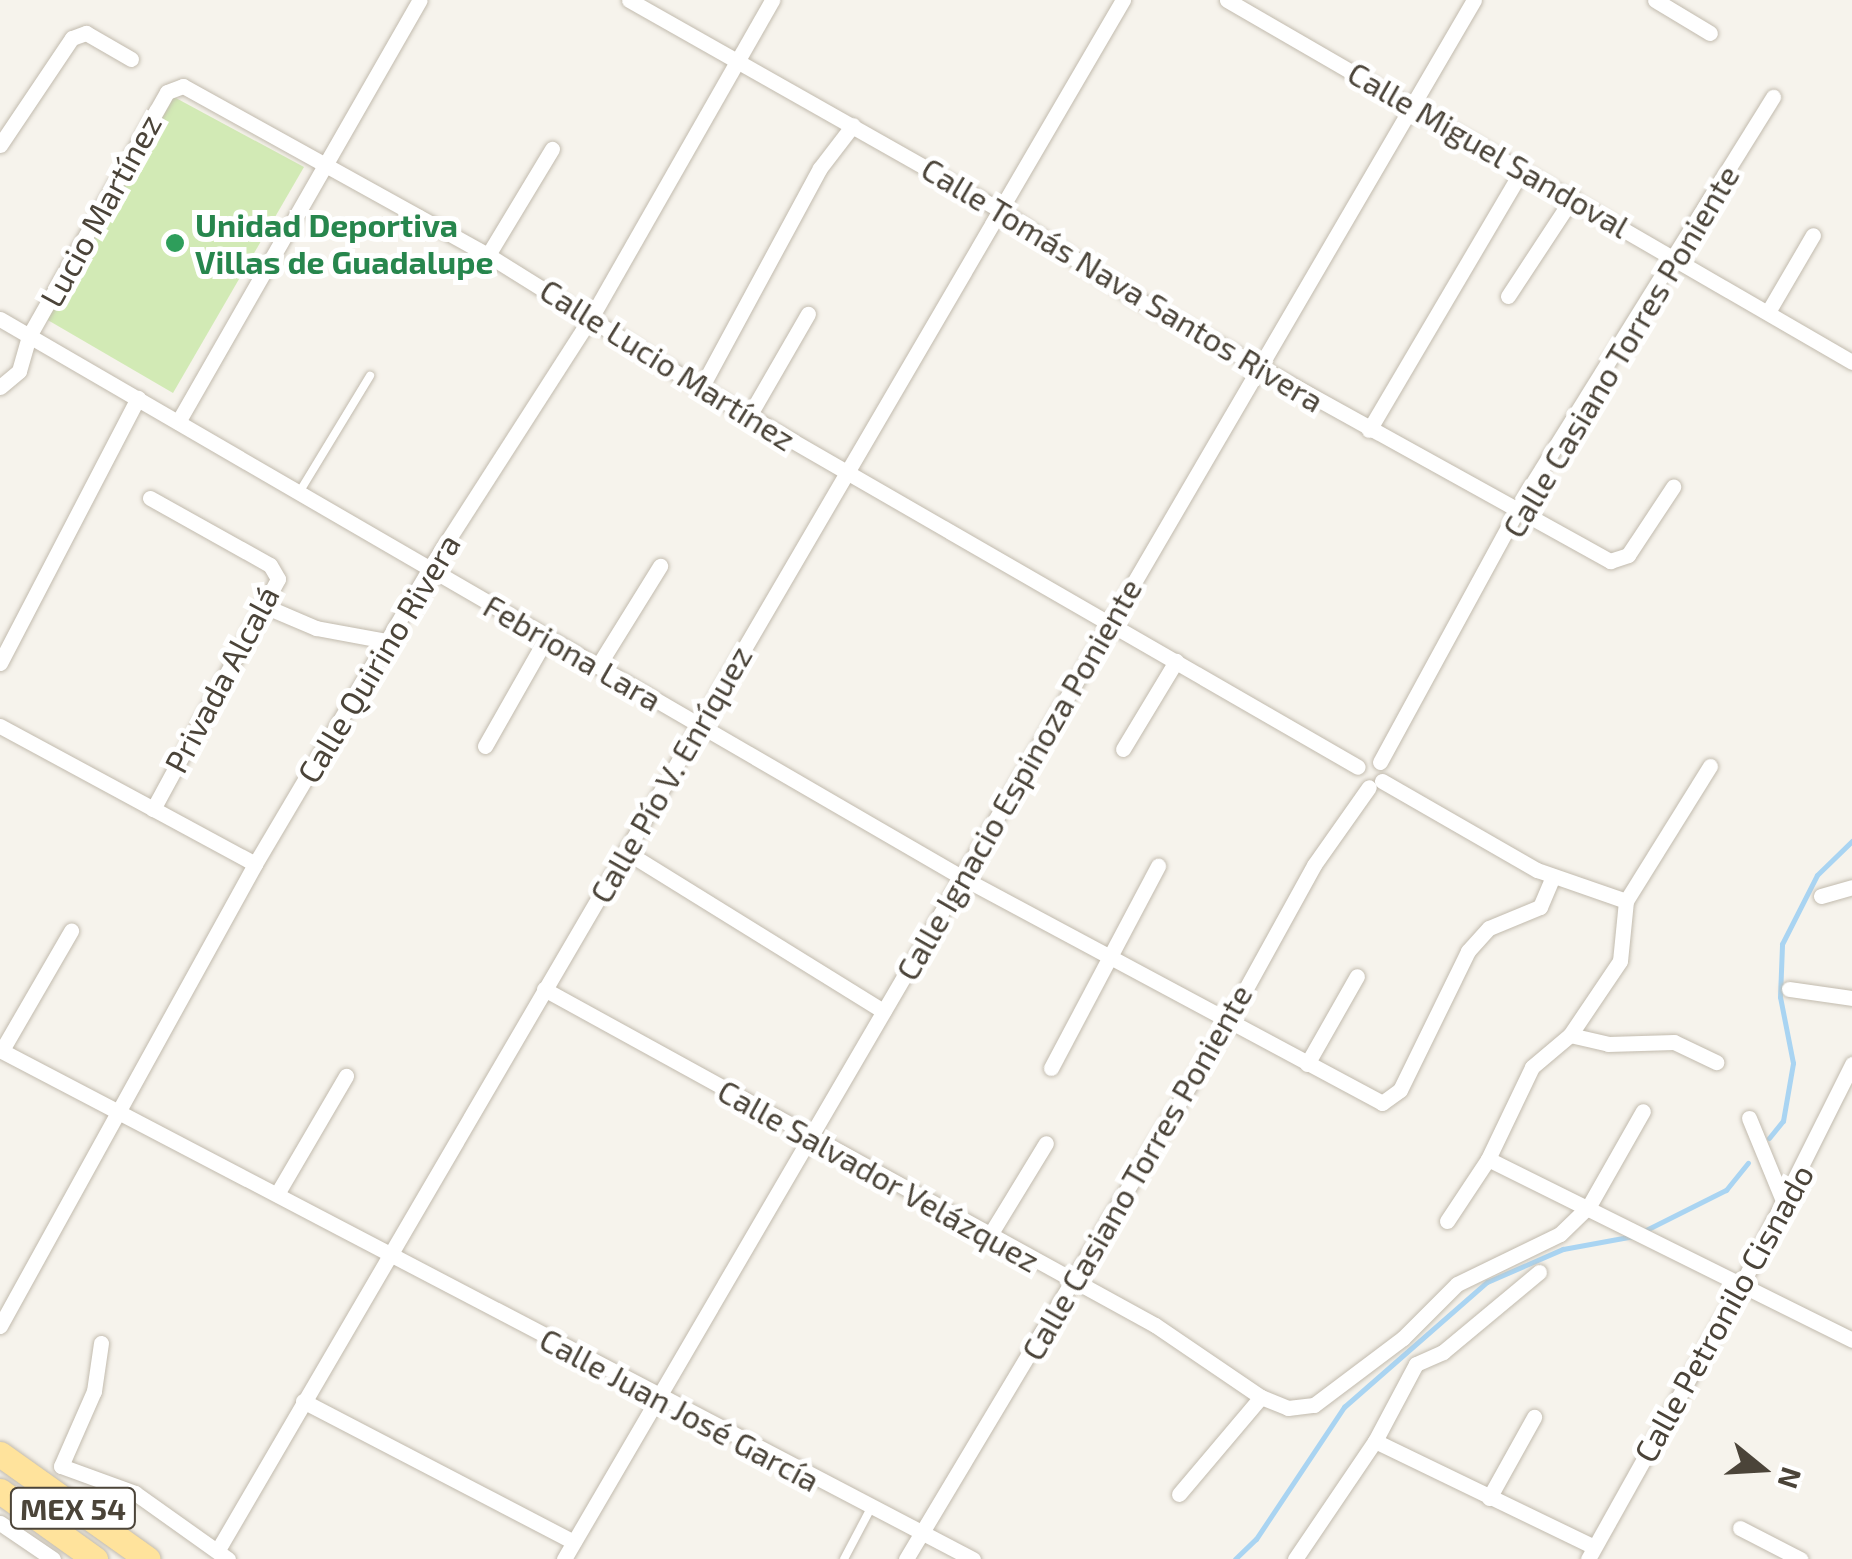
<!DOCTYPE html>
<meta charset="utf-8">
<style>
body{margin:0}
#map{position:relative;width:1852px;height:1559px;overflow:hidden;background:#f6f3ec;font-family:"Exo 2",sans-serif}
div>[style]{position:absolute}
.green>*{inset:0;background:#d2eab5}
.stream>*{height:5px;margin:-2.5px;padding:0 2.5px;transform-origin:2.5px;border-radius:2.5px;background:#a9d4f2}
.roads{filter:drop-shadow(0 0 2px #c2bbae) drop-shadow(0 0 2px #c2bbae)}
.service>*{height:8px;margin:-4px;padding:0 4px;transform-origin:4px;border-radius:4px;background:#fff}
.minor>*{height:15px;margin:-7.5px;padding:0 7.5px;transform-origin:7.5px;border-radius:7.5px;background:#fff}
.primary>*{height:25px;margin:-12.5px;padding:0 12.5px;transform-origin:12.5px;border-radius:12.5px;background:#ffe39c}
.dots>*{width:28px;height:28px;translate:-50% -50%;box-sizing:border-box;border:5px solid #fff;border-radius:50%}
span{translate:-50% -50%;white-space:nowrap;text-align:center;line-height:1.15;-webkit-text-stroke:10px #fff;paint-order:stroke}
.shield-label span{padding:2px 8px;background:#fff;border:2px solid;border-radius:8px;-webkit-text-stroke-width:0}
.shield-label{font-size:30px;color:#4b4439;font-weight:700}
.street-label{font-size:32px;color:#4b4439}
.leisure-label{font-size:32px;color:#27864d;font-weight:700}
.left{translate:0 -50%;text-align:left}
.north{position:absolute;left:1712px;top:1419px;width:100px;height:100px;-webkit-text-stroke:8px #fff;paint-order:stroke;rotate:108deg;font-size:28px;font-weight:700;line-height:40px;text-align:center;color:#4b4439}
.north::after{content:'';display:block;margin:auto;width:35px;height:45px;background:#4b4439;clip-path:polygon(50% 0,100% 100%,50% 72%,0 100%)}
</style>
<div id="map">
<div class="green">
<i style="clip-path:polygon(174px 97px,304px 167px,173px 393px,46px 319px)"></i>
</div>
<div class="stream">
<i style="left:1769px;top:1138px;width:22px;rotate:-51deg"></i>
<i style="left:1783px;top:1121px;width:59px;rotate:-80.2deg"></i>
<i style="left:1793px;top:1063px;width:67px;rotate:-101.1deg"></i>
<i style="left:1780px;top:997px;width:53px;rotate:-87.8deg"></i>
<i style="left:1782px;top:944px;width:77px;rotate:-63.1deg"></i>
<i style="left:1817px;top:875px;width:49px;rotate:-44.2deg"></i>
<i style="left:1644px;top:1231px;width:92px;rotate:-26.6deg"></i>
<i style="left:1726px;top:1190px;width:35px;rotate:-51deg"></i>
<i style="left:1235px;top:1559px;width:29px;rotate:-44deg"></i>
<i style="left:1256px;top:1539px;width:159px;rotate:-56.3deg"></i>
<i style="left:1344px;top:1407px;width:190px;rotate:-41.2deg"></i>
<i style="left:1487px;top:1282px;width:83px;rotate:-23.5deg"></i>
<i style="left:1563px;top:1249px;width:72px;rotate:-10.4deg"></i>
</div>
<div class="roads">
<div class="service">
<i style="left:300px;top:491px;width:135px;rotate:-58.7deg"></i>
<i style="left:844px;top:1559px;width:58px;rotate:-62.1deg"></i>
</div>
<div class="minor">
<i style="left:629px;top:0;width:426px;rotate:29.5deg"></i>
<i style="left:1000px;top:210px;width:158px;rotate:33.1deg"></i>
<i style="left:1132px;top:296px;width:547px;rotate:29deg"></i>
<i style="left:1610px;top:561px;width:19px;rotate:-18deg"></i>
<i style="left:1628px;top:555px;width:82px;rotate:-56.5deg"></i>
<i style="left:1227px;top:0;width:722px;rotate:30.08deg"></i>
<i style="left:1655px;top:0;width:64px;rotate:31deg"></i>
<i style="left:0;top:145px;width:129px;rotate:-56.1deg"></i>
<i style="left:72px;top:38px;width:15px;rotate:-20deg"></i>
<i style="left:86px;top:33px;width:52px;rotate:30deg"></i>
<i style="left:488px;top:255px;width:124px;rotate:-58.9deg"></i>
<i style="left:1508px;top:296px;width:118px;rotate:-56.7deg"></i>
<i style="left:1768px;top:312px;width:89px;rotate:-59.7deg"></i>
<i style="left:0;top:319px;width:1111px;rotate:30.14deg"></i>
<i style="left:961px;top:877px;width:478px;rotate:28.2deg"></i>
<i style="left:1382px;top:1103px;width:22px;rotate:-36deg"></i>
<i style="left:1400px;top:1090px;width:155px;rotate:-63.9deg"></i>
<i style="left:1468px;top:951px;width:31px;rotate:-48deg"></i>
<i style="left:1489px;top:928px;width:55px;rotate:-22.4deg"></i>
<i style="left:1540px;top:907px;width:33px;rotate:-67deg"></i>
<i style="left:0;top:387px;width:25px;rotate:-40deg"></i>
<i style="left:19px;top:371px;width:36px;rotate:-74deg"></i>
<i style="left:29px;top:336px;width:280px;rotate:-60.5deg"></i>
<i style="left:167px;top:92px;width:17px;rotate:-21deg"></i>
<i style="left:183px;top:86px;width:349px;rotate:29deg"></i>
<i style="left:488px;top:255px;width:251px;rotate:32deg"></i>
<i style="left:701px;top:388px;width:758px;rotate:29.98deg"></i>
<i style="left:701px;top:388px;width:250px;rotate:-61.6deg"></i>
<i style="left:820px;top:168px;width:54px;rotate:-52.5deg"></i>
<i style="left:749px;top:416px;width:118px;rotate:-60deg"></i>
<i style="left:178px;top:422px;width:486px;rotate:-60.2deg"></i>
<i style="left:1369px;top:430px;width:302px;rotate:-59.5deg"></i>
<i style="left:150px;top:498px;width:137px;rotate:29.2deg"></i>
<i style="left:270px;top:565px;width:16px;rotate:60deg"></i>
<i style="left:278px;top:579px;width:262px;rotate:118.5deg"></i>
<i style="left:262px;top:605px;width:59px;rotate:23.1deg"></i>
<i style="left:316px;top:628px;width:71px;rotate:10.5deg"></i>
<i style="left:0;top:663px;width:299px;rotate:-62.5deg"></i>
<i style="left:598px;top:666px;width:118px;rotate:-58.2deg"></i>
<i style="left:0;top:726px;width:290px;rotate:28.4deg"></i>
<i style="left:485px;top:746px;width:125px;rotate:-60.4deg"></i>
<i style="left:1123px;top:749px;width:103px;rotate:-58.9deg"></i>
<i style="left:1380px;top:762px;width:311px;rotate:-61.4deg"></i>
<i style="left:1529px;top:489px;width:462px;rotate:-58.1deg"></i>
<i style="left:1382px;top:781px;width:179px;rotate:29.9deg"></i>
<i style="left:1537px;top:870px;width:94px;rotate:19.2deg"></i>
<i style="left:625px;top:851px;width:304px;rotate:31.8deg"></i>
<i style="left:1821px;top:896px;width:32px;rotate:-16deg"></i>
<i style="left:544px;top:989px;width:697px;rotate:28.81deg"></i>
<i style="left:1155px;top:1325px;width:128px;rotate:34.2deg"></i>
<i style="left:1789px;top:989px;width:64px;rotate:8.1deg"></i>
<i style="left:1570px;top:1035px;width:39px;rotate:13deg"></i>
<i style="left:1608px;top:1044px;width:66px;rotate:-1.7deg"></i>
<i style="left:1674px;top:1042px;width:47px;rotate:25.5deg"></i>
<i style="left:0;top:1050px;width:1098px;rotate:27.62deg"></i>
<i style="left:2px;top:1050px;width:138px;rotate:-59.9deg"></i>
<i style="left:1307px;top:1064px;width:101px;rotate:-60.4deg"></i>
<i style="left:1051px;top:1068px;width:229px;rotate:-62.1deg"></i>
<i style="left:1749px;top:1118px;width:92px;rotate:67.6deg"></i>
<i style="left:1488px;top:1159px;width:407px;rotate:26.4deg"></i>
<i style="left:277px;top:1194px;width:137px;rotate:-59.7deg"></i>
<i style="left:1447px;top:1221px;width:74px;rotate:-56.5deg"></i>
<i style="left:1488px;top:1159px;width:102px;rotate:-64.4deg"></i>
<i style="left:1532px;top:1067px;width:50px;rotate:-40.1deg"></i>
<i style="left:1570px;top:1035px;width:89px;rotate:-56deg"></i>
<i style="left:1620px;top:961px;width:60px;rotate:-84.3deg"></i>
<i style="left:1626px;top:901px;width:159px;rotate:-58.1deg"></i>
<i style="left:988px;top:1238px;width:111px;rotate:-58.6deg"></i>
<i style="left:0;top:1326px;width:528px;rotate:-61.1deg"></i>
<i style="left:255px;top:864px;width:344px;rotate:-59.4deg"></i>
<i style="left:430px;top:568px;width:300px;rotate:-57.3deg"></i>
<i style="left:592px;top:316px;width:364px;rotate:-60.3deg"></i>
<i style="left:101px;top:1343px;width:49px;rotate:98.3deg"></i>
<i style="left:94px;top:1391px;width:82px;rotate:113.7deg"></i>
<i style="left:61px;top:1466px;width:79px;rotate:20deg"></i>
<i style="left:135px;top:1493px;width:114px;rotate:35.4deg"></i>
<i style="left:303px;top:1401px;width:305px;rotate:27.5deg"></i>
<i style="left:1375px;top:1441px;width:243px;rotate:25.8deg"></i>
<i style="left:1179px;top:1494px;width:127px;rotate:-49.8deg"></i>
<i style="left:1261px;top:1397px;width:29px;rotate:22deg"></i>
<i style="left:1288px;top:1408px;width:26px;rotate:-7deg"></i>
<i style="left:1314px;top:1405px;width:111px;rotate:-37deg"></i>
<i style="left:1403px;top:1338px;width:76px;rotate:-45deg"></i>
<i style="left:1457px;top:1284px;width:114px;rotate:-25.9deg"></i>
<i style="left:1560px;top:1234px;width:40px;rotate:-44deg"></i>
<i style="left:1589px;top:1206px;width:109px;rotate:-60.4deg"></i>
<i style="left:1489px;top:1498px;width:93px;rotate:-60.9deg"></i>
<i style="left:0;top:1523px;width:64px;rotate:34.2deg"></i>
<i style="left:1740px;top:1528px;width:68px;rotate:27.3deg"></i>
<i style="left:219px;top:1548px;width:1793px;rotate:-59.72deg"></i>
<i style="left:564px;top:1559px;width:1805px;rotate:-59.73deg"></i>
<i style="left:906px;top:1559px;width:627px;rotate:-59.1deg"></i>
<i style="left:1228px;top:1021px;width:178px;rotate:-61.1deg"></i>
<i style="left:1314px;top:865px;width:95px;rotate:-54.8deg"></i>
<i style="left:1295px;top:1559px;width:143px;rotate:-55.9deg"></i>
<i style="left:1375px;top:1441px;width:87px;rotate:-62deg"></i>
<i style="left:1416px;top:1364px;width:30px;rotate:-24deg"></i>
<i style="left:1443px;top:1352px;width:125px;rotate:-39.8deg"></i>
<i style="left:1588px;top:1559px;width:317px;rotate:-60.8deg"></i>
<i style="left:1743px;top:1282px;width:244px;rotate:-63.4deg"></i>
</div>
<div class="primary">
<i style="left:0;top:1454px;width:181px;rotate:35.4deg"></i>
<i style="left:0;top:1491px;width:117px;rotate:35.6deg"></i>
</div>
</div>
<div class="dots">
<i style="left:175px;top:243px;background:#2e9e5b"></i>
</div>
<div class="shield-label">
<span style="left:73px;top:1508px">MEX 54</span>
</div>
<div class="street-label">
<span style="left:1489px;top:149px;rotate:30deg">Calle Miguel Sandoval</span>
<span style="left:100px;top:210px;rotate:-61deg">Lucio Martínez</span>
<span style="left:1123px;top:284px;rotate:31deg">Calle Tomás Nava Santos Rivera</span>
<span style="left:1620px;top:351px;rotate:-59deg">Calle Casiano Torres Poniente</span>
<span style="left:668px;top:364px;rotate:32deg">Calle Lucio Martínez</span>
<span style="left:573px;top:652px;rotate:30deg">Febriona Lara</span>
<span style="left:378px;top:658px;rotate:-59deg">Calle Quirino Rivera</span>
<span style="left:221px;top:679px;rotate:-62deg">Privada Alcalá</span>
<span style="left:670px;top:774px;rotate:-60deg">Calle Pío V. Enríquez</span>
<span style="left:1018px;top:779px;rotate:-60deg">Calle Ignacio Espinoza Poniente</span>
<span style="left:1136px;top:1172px;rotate:-60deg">Calle Casiano Torres Poniente</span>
<span style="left:879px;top:1175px;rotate:29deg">Calle Salvador Velázquez</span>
<span style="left:1723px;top:1313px;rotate:-61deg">Calle Petronilo Cisnado</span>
<span style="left:680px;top:1409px;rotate:28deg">Calle Juan José García</span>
</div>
<div class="leisure-label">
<span class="left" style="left:195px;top:243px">Unidad Deportiva<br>Villas de Guadalupe</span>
</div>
<div class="north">N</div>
</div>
